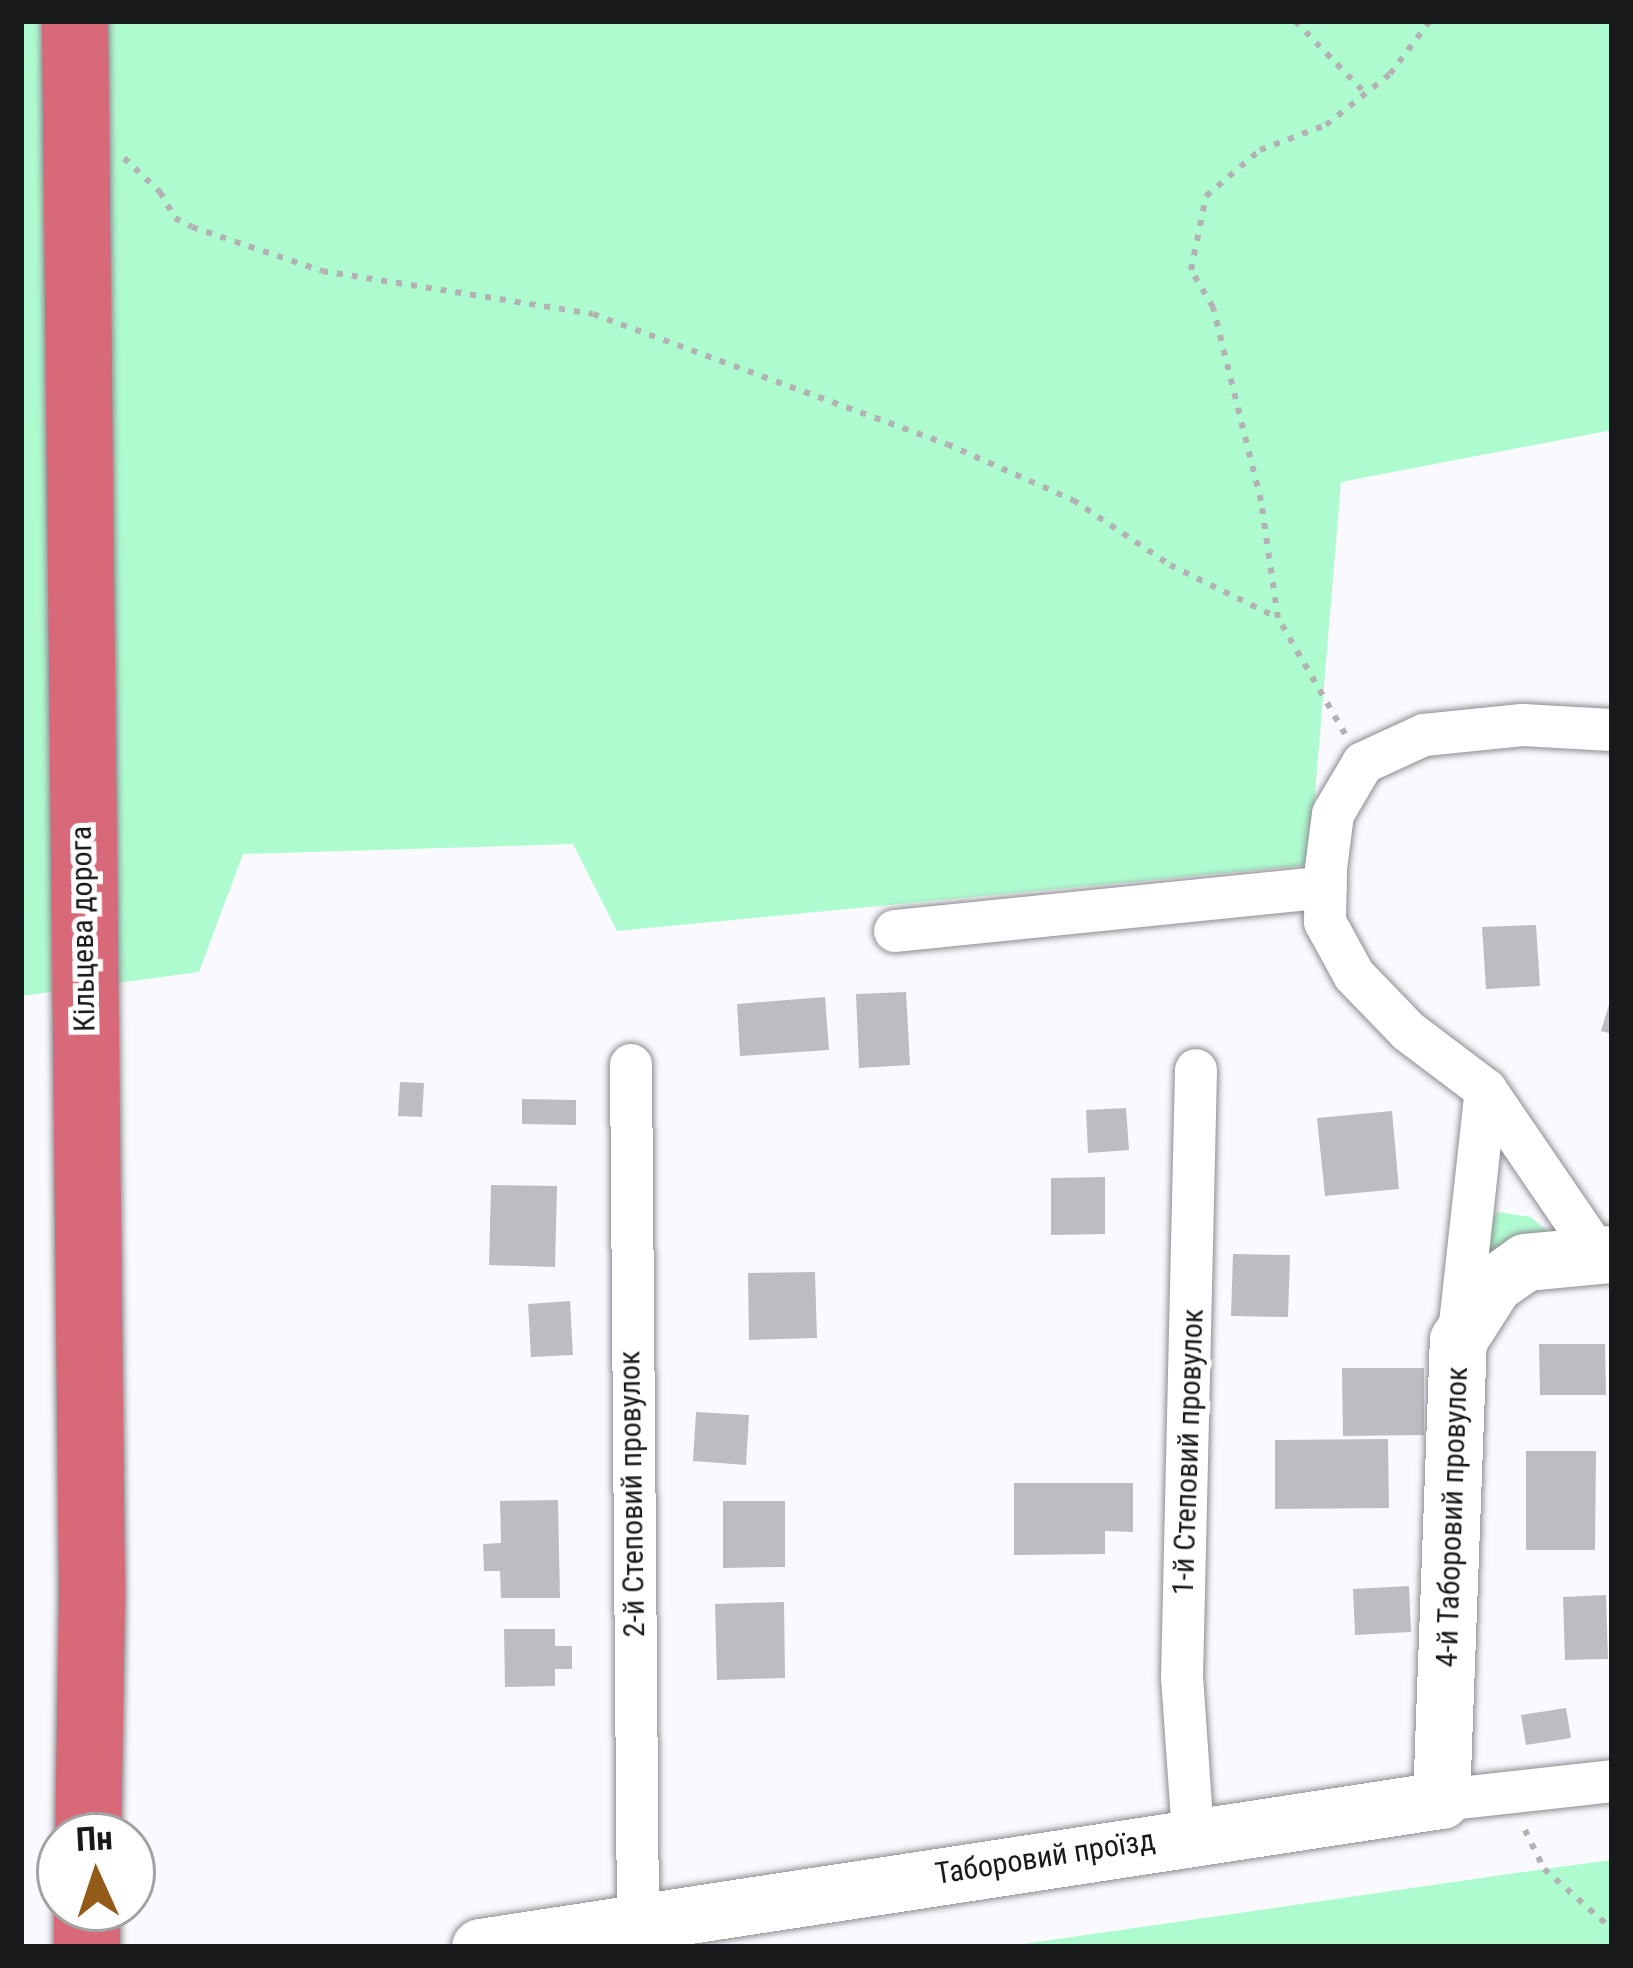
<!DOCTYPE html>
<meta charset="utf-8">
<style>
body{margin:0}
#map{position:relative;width:1633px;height:1968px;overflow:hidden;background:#fafafe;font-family:"Roboto Condensed",sans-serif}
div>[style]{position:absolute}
.green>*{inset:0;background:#affbd0}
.building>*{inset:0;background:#bcbdc2}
.path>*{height:6px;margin-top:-3px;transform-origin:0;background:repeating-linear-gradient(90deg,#b2b2b5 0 6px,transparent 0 15px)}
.roads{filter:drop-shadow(0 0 3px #8d8e92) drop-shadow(0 0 3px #8d8e92)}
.street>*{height:42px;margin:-21px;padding:0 21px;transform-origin:21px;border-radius:21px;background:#fff}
.secondary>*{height:57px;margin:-28.5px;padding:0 28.5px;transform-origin:28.5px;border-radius:28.5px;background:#fff}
.highway>*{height:66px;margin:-33px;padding:0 33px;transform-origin:33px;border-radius:33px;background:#d76978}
span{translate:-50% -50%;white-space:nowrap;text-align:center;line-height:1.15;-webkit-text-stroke:10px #fff;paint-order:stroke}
.street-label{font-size:30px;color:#18191a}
.frame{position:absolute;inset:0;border:24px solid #18191a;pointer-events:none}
.north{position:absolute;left:36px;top:1812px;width:120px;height:120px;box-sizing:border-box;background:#fff;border:3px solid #a3a3a3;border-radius:50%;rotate:357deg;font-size:33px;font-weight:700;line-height:48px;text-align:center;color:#18191a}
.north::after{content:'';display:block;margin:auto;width:42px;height:54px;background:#945a17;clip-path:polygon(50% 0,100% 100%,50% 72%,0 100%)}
</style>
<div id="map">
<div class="green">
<i style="clip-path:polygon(21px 21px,1612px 21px,1612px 430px,1341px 482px,1309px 865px,617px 931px,573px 844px,243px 854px,199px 972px,21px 996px)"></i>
<i style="clip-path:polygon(1498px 1212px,1531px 1217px,1549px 1233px,1494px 1256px,1482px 1246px,1486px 1223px)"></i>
<i style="clip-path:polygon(1612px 1860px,1612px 1947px,1002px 1947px,1544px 1869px)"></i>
</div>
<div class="building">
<i style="clip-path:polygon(1536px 925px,1540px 986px,1486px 989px,1482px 927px)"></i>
<i style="clip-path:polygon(906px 992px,910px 1065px,859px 1068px,856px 994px)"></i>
<i style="clip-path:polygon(825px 997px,829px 1050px,740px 1056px,737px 1004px)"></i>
<i style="clip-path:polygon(1611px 998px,1612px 998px,1612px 1034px,1601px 1031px)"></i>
<i style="clip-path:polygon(400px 1082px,424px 1083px,422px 1117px,398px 1116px)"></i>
<i style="clip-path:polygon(522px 1099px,576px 1100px,576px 1125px,522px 1124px)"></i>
<i style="clip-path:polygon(1126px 1108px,1129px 1150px,1088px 1153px,1086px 1110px)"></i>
<i style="clip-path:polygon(1392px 1111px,1399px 1189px,1325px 1196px,1317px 1118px)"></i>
<i style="clip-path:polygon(1105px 1177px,1105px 1234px,1051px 1235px,1051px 1178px)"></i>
<i style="clip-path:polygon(491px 1185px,557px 1186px,555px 1267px,489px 1265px)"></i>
<i style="clip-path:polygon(1233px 1254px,1290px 1255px,1288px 1317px,1231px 1316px)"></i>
<i style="clip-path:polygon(815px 1272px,817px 1338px,749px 1340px,748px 1273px)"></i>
<i style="clip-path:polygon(570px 1301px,573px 1355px,531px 1357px,528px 1304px)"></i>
<i style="clip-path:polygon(1539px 1344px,1605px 1344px,1606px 1395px,1540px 1395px)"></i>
<i style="clip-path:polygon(1342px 1368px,1424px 1368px,1424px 1435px,1343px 1436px)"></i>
<i style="clip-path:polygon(696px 1412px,749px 1415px,746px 1465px,693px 1461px)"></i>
<i style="clip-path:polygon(1388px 1439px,1389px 1508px,1275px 1509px,1275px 1440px)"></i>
<i style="clip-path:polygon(1526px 1451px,1596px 1451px,1595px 1550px,1526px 1550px)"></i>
<i style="clip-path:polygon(1014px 1483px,1133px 1483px,1133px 1532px,1105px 1531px,1105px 1554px,1014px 1555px)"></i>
<i style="clip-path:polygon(558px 1500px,560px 1598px,501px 1598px,500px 1571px,484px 1571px,483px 1544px,501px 1543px,500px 1501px)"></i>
<i style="clip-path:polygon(723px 1501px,785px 1501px,785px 1567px,723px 1568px)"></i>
<i style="clip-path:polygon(1409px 1586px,1411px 1632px,1355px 1635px,1353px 1589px)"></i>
<i style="clip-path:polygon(1606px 1595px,1608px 1659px,1565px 1660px,1563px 1597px)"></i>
<i style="clip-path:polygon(784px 1602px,785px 1678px,717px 1680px,715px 1604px)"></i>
<i style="clip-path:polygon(504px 1629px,555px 1629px,555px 1646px,572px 1646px,572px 1669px,555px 1669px,555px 1686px,505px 1687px)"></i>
<i style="clip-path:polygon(1566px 1708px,1571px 1738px,1526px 1745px,1521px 1715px)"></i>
</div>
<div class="path">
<i style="left:1295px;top:21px;width:100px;rotate:45.8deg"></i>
<i style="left:124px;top:158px;width:50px;rotate:43.4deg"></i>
<i style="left:160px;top:192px;width:30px;rotate:60deg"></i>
<i style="left:175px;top:218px;width:19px;rotate:28deg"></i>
<i style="left:192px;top:227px;width:137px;rotate:18.7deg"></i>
<i style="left:322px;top:271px;width:274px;rotate:9deg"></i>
<i style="left:593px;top:314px;width:377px;rotate:20.2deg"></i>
<i style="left:947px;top:444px;width:138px;rotate:24deg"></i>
<i style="left:1073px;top:500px;width:117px;rotate:33.8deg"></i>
<i style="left:1170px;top:565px;width:120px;rotate:26.1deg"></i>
<i style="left:1345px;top:734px;width:134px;rotate:-120deg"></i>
<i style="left:1278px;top:618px;width:118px;rotate:-98.3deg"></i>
<i style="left:1261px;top:501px;width:200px;rotate:-103.9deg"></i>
<i style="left:1213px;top:307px;width:43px;rotate:-120.7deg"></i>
<i style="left:1191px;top:270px;width:76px;rotate:-78.5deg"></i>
<i style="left:1206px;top:196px;width:71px;rotate:-40.4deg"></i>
<i style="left:1260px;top:150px;width:71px;rotate:-20.7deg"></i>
<i style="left:1326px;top:125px;width:82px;rotate:-38.6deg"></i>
<i style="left:1390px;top:74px;width:66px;rotate:-53deg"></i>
<i style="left:1525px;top:1830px;width:43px;rotate:64deg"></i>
<i style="left:1544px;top:1869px;width:91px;rotate:41.4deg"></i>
</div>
<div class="roads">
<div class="street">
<i style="left:895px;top:931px;width:433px;rotate:-5.8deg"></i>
<i style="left:631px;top:1065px;width:857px;rotate:89.53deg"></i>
<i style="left:1597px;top:1253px;width:197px;rotate:-124.3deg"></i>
<i style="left:1486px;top:1090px;width:98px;rotate:-142.9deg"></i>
<i style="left:1408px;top:1031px;width:78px;rotate:-134deg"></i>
<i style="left:1354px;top:975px;width:60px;rotate:-118.7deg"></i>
<i style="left:1325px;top:922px;width:54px;rotate:-88.9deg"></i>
<i style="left:1326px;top:868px;width:54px;rotate:-82.6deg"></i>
<i style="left:1333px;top:814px;width:59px;rotate:-59.5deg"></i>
<i style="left:1363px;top:763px;width:67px;rotate:-24.7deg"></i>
<i style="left:1424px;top:735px;width:99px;rotate:-5.8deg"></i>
<i style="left:1522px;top:725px;width:90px;rotate:3.2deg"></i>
<i style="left:1459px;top:1333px;width:244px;rotate:-83.7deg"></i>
<i style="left:1441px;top:1800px;width:172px;rotate:-6.3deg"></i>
<i style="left:1193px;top:1834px;width:156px;rotate:-94deg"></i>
<i style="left:1182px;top:1678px;width:608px;rotate:-88.68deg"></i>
</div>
<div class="secondary">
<i style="left:480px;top:1947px;width:972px;rotate:-8.7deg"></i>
<i style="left:1441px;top:1800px;width:460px;rotate:-87.9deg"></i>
<i style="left:1458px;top:1340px;width:67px;rotate:-57.3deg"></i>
<i style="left:1494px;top:1284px;width:38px;rotate:-35deg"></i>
<i style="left:1525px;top:1262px;width:87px;rotate:-5.3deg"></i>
</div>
<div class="highway">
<i style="left:75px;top:21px;width:1573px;rotate:89.38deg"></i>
<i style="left:92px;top:1594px;width:242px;rotate:90.9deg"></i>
<i style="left:87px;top:1947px;width:39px;rotate:-90deg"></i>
</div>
</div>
<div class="street-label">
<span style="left:83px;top:929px;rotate:-91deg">Кільцева дорога</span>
<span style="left:1188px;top:1452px;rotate:-88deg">1-й Степовий провулок</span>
<span style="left:632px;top:1494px;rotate:-91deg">2-й Степовий провулок</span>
<span style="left:1452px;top:1517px;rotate:-88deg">4-й Таборовий провулок</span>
<span style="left:1045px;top:1857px;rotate:-9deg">Таборовий проїзд</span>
</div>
<div class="frame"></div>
<div class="north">Пн</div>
</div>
